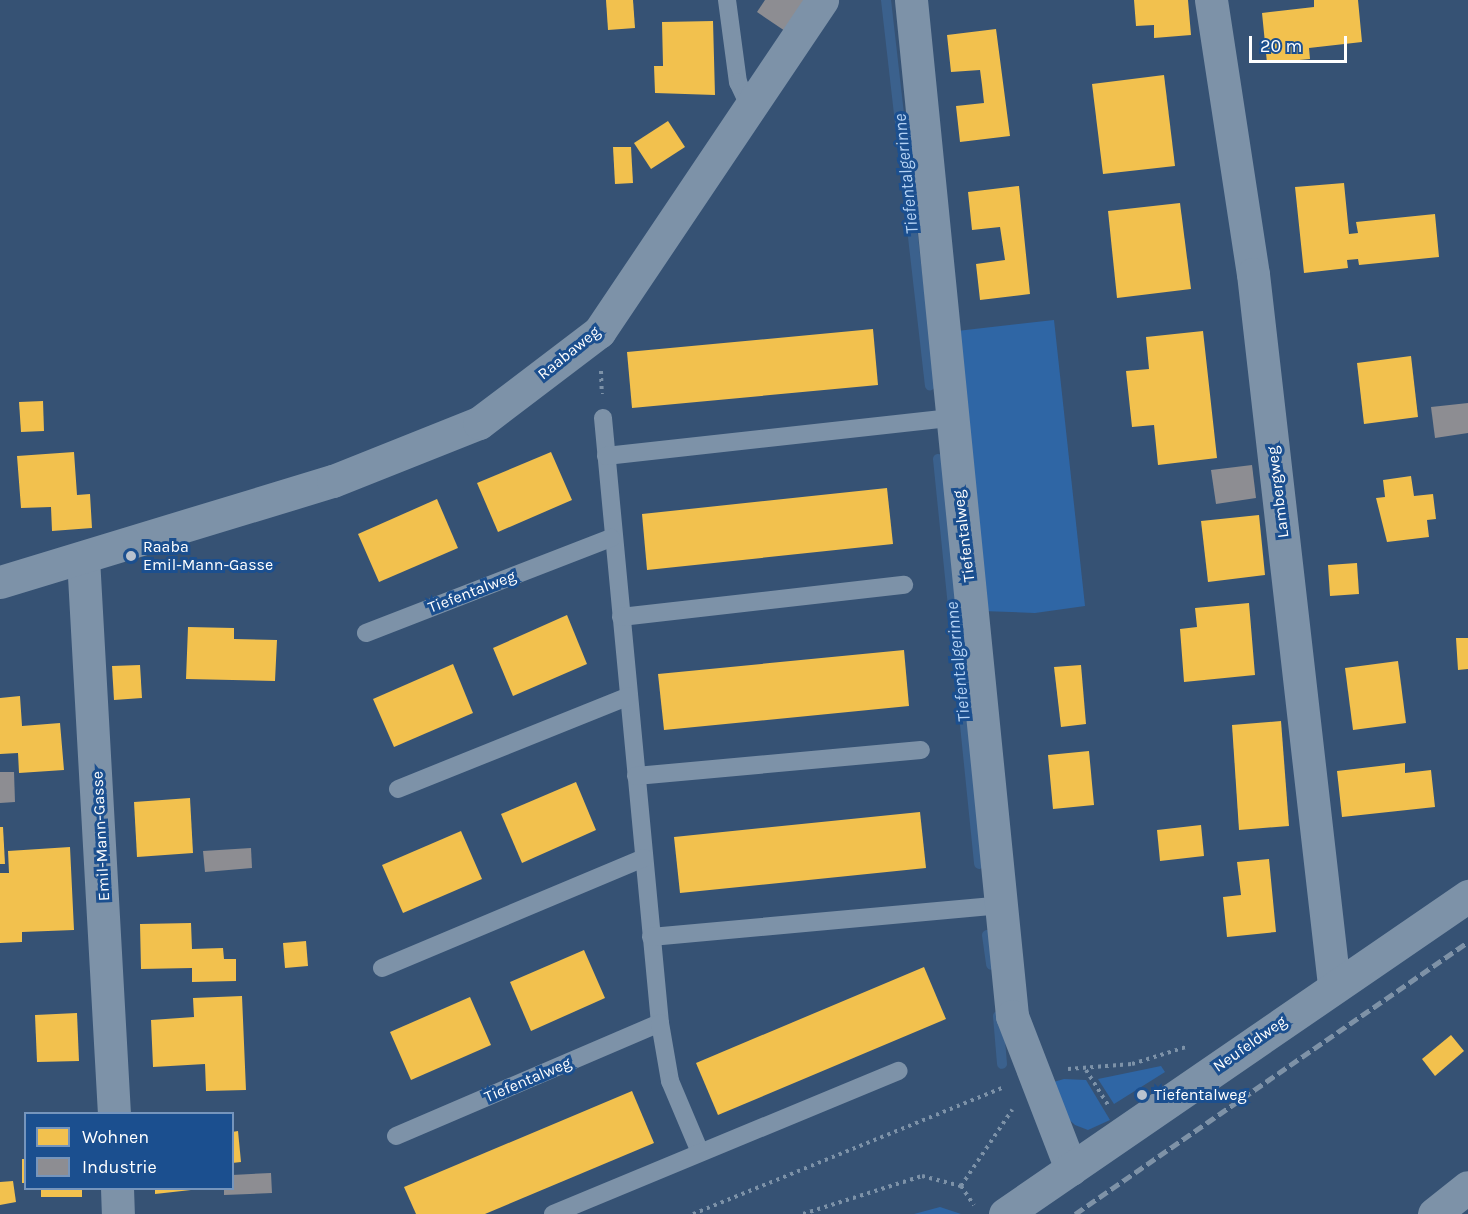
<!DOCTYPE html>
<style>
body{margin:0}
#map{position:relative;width:1468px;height:1214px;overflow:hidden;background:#365274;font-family:Karla,sans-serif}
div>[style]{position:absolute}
.green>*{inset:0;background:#2f66a5}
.homes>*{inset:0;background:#f2c14e}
.industry>*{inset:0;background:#8d8d92}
.stream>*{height:10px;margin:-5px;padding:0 5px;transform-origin:5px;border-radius:5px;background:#3b618d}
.path>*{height:4px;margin-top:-2px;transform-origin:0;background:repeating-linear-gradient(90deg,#7d92a8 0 3px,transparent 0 7.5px)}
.service>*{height:18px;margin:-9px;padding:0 9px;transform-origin:9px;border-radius:9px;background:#7d92a8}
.minor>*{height:33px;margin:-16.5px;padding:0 16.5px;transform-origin:16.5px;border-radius:16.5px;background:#7d92a8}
.tertiary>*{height:33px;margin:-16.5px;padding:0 16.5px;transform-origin:16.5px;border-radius:16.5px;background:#7d92a8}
.rail>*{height:4.5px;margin-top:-2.25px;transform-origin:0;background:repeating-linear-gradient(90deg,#7e92a7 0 10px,transparent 0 14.5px)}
.dots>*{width:16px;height:16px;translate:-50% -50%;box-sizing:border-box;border:3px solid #1b4f8f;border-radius:50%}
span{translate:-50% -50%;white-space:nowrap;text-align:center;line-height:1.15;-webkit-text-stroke:6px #1b4f8f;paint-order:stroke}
.street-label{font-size:16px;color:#fff}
.poi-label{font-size:16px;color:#fff}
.left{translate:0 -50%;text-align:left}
.water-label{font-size:18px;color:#b5d3f5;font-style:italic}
.legend{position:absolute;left:24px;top:1112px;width:210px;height:78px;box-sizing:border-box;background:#1b4f8f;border:2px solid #7695bc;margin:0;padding:8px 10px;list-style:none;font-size:18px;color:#fff}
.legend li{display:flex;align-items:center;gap:12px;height:30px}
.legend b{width:30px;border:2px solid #7695bc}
.scale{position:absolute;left:1249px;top:36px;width:98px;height:27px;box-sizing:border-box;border:3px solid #fff;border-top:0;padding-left:8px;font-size:18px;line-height:21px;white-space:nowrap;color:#fff;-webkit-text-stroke:4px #1b4f8f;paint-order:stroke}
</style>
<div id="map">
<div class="green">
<i style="clip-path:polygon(1054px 320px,1085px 606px,1035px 613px,982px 611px,957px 331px)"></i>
<i style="clip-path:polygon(1161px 1066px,1165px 1072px,1114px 1104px,1098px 1079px)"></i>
<i style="clip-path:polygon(1064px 1079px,1086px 1080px,1110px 1120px,1088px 1130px,1075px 1125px,1063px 1114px,1050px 1083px)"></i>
<i style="clip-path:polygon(940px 1207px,961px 1214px,914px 1214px)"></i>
</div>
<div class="homes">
<i style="clip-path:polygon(606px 0,633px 0,635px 28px,608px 30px)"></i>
<i style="clip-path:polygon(1134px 0,1188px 0,1191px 35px,1154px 38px,1154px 25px,1136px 26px)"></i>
<i style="clip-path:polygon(1314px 0,1358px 0,1362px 42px,1309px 48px,1310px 59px,1267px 63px,1262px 13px,1314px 7px)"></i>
<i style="clip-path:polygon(713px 21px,715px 95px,655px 93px,654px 66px,663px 66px,662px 22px)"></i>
<i style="clip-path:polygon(996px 29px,1010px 136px,960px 142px,956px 106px,984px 103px,982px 85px,980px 70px,951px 72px,947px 35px)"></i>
<i style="clip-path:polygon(1164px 75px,1175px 166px,1103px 174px,1092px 84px)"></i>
<i style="clip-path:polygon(668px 121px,685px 147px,651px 169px,634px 143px)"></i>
<i style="clip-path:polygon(613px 147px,631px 147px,633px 183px,615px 184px)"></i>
<i style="clip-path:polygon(1344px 183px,1349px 234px,1358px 233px,1356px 222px,1435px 214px,1439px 257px,1359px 265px,1358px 259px,1347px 260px,1348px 268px,1304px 273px,1295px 187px)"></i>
<i style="clip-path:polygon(1019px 186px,1030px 294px,980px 300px,976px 264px,1005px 260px,1000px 227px,972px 230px,968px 192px)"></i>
<i style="clip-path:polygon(1180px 203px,1191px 289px,1117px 298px,1108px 211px)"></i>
<i style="clip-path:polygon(873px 329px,878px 385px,632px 408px,627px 352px)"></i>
<i style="clip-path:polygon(1203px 331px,1217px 458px,1158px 465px,1154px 425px,1132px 427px,1126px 371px,1149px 369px,1146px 337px)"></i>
<i style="clip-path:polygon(1411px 356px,1418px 417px,1364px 424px,1357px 363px)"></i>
<i style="clip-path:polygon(43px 401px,44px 431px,21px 432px,19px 402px)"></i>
<i style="clip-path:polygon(74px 452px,77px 495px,90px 494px,92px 528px,52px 531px,51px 507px,21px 508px,17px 456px)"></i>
<i style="clip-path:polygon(551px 452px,572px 500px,498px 532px,477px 483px)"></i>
<i style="clip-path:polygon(1411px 476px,1414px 496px,1433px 494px,1436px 519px,1427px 520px,1429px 537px,1387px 542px,1376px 498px,1385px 497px,1383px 480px)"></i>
<i style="clip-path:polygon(887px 488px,893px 544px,647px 570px,642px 514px)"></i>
<i style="clip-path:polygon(437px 499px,458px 548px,379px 582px,358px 534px)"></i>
<i style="clip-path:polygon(1259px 515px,1265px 575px,1208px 582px,1201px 521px)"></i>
<i style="clip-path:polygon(1357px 563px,1359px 594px,1330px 596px,1328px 565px)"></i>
<i style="clip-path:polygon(1249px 603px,1255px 675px,1184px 682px,1180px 629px,1197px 627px,1195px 608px)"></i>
<i style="clip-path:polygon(567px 615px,587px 664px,513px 696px,493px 648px)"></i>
<i style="clip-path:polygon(188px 627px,234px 628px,234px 639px,277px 640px,275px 681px,186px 679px)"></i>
<i style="clip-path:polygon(1456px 638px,1468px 638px,1468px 669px,1458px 670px)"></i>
<i style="clip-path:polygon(904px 650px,909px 706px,664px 730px,658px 674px)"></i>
<i style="clip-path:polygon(1398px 661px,1406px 723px,1353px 730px,1345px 668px)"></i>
<i style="clip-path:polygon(453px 664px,473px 713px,394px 747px,373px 699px)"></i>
<i style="clip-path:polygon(140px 665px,142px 698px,114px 700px,112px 666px)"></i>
<i style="clip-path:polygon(1081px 665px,1086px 724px,1061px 727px,1054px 667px)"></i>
<i style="clip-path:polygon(20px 696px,22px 726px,60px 723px,64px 770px,19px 773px,18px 753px,0 754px,0 698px)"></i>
<i style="clip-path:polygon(1281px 721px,1289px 826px,1239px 830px,1232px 725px)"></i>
<i style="clip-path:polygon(1089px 751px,1094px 805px,1053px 809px,1048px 755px)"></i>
<i style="clip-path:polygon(1405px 763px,1405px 773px,1431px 770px,1435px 807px,1342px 817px,1337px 771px)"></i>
<i style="clip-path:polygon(576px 782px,596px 830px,522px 863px,501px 814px)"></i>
<i style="clip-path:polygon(190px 798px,193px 853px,137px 857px,134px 802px)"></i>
<i style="clip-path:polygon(920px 812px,926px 868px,680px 893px,674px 837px)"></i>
<i style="clip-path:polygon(1201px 825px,1204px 856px,1160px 861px,1157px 830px)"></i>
<i style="clip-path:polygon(0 827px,3px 827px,5px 864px,0 864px)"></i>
<i style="clip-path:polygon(461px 831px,482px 879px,403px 913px,382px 865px)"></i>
<i style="clip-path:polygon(70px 847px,74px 930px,22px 932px,22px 942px,0 943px,0 873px,9px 873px,8px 851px)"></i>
<i style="clip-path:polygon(1269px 859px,1276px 932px,1227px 937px,1223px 897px,1241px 895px,1237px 862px)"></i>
<i style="clip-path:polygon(191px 923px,192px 949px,223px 948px,224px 959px,236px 959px,236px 981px,192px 982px,192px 968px,141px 969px,140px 924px)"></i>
<i style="clip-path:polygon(306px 941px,308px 966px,285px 968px,283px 943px)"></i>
<i style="clip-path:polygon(584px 950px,605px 998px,531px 1031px,510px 982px)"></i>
<i style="clip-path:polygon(924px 967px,946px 1019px,718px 1115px,696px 1063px)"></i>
<i style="clip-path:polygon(242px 996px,246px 1090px,206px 1091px,205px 1064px,153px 1067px,151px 1020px,194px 1017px,193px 998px)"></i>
<i style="clip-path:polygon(470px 997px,491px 1045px,411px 1080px,390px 1032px)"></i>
<i style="clip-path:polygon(77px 1013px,79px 1061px,37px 1062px,35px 1015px)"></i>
<i style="clip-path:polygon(1451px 1035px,1464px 1051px,1435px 1076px,1422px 1059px)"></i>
<i style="clip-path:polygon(632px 1091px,654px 1143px,485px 1214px,416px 1214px,404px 1187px)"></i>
<i style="clip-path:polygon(238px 1131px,241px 1162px,232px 1163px,232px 1132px)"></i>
<i style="clip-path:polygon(22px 1159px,26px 1159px,26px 1183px,22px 1183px)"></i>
<i style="clip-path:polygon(13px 1181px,16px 1202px,0 1205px,0 1182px)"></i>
<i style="clip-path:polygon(41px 1188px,82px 1188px,82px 1197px,41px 1197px)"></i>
<i style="clip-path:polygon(155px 1188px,191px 1188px,191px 1190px,155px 1194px)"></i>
</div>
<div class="industry">
<i style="clip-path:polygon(765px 0,806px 0,785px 31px,757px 12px)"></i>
<i style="clip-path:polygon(1468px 403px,1468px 433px,1435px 438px,1431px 407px)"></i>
<i style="clip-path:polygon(1252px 465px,1256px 498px,1216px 504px,1211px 470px)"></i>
<i style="clip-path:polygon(0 772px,14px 772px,15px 802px,0 803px)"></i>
<i style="clip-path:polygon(251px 848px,252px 868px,205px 872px,203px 851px)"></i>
<i style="clip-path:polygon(271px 1173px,272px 1193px,224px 1195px,224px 1188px,232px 1188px,232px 1175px)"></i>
</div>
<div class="stream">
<i style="left:886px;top:0;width:388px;rotate:83.5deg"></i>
<i style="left:938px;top:459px;width:407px;rotate:84.2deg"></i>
<i style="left:987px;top:935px;width:30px;rotate:82deg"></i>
<i style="left:998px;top:1016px;width:48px;rotate:85.2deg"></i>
</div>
<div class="path">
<i style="left:601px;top:371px;width:23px;rotate:88deg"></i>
<i style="left:1068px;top:1069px;width:64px;rotate:-4.5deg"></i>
<i style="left:1132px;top:1064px;width:57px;rotate:-17.5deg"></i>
<i style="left:1086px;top:1070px;width:41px;rotate:57.8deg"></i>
<i style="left:961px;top:1186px;width:92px;rotate:-56.1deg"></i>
<i style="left:693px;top:1214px;width:336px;rotate:-22.2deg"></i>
<i style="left:803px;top:1214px;width:125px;rotate:-17.7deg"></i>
<i style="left:922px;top:1176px;width:40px;rotate:14.4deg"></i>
<i style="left:961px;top:1186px;width:23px;rotate:56deg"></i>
</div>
<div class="service">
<i style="left:727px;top:0;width:83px;rotate:82.4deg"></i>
<i style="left:738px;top:82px;width:26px;rotate:65deg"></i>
<i style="left:603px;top:418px;width:608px;rotate:84.62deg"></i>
<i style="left:606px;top:456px;width:347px;rotate:-6.3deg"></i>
<i style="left:621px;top:617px;width:285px;rotate:-6.5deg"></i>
<i style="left:366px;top:633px;width:263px;rotate:-21.2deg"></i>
<i style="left:636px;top:776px;width:286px;rotate:-5.2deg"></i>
<i style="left:398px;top:789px;width:249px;rotate:-21.9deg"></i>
<i style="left:651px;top:937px;width:352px;rotate:-5.2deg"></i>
<i style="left:382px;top:968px;width:284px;rotate:-22.8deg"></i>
<i style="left:396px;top:1136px;width:287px;rotate:-23.2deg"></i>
<i style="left:660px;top:1023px;width:59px;rotate:80.2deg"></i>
<i style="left:670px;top:1081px;width:77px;rotate:67.1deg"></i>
<i style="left:553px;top:1214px;width:374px;rotate:-22.5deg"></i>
</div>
<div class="minor">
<i style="left:911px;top:0;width:1021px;rotate:84.32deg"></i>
<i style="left:1012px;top:1016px;width:164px;rotate:68.9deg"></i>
<i style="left:1211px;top:0;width:277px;rotate:81.3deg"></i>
<i style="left:1253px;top:274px;width:716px;rotate:83.5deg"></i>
<i style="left:83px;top:558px;width:557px;rotate:86.81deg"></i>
<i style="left:0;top:582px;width:348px;rotate:-16.9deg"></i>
<i style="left:333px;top:481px;width:157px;rotate:-21.7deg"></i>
<i style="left:479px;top:423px;width:151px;rotate:-37.2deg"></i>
<i style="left:599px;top:332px;width:400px;rotate:-56.1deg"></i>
<i style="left:117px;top:1188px;width:26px;rotate:88deg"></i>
<i style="left:1434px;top:1214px;width:43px;rotate:-38.5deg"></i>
</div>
<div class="tertiary">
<i style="left:1005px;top:1214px;width:562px;rotate:-34.48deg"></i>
</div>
<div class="rail">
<i style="left:1075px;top:1214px;width:478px;rotate:-34.7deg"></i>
</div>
<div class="dots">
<i style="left:131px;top:556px;background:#b9c2ce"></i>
<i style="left:1142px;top:1095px;background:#b9c2ce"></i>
</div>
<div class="street-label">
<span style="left:569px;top:353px;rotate:-39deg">Raabaweg</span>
<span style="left:1278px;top:492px;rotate:-97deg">Lambergweg</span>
<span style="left:964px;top:536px;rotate:-97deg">Tiefentalweg</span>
<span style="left:472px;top:592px;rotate:-21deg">Tiefentalweg</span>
<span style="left:101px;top:836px;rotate:-93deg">Emil-Mann-Gasse</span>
<span style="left:1250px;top:1044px;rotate:-35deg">Neufeldweg</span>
<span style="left:528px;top:1080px;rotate:-23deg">Tiefentalweg</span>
</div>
<div class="poi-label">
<span class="left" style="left:143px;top:556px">Raaba<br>Emil-Mann-Gasse</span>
<span class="left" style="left:1154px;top:1095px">Tiefentalweg</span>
</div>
<div class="water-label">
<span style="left:906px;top:174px;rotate:-96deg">Tiefentalgerinne</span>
<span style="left:958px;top:662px;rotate:-96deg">Tiefentalgerinne</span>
</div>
<ul class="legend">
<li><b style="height:16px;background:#f2c14e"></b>Wohnen</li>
<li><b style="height:16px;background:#8d8d92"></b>Industrie</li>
</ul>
<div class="scale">20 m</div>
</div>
